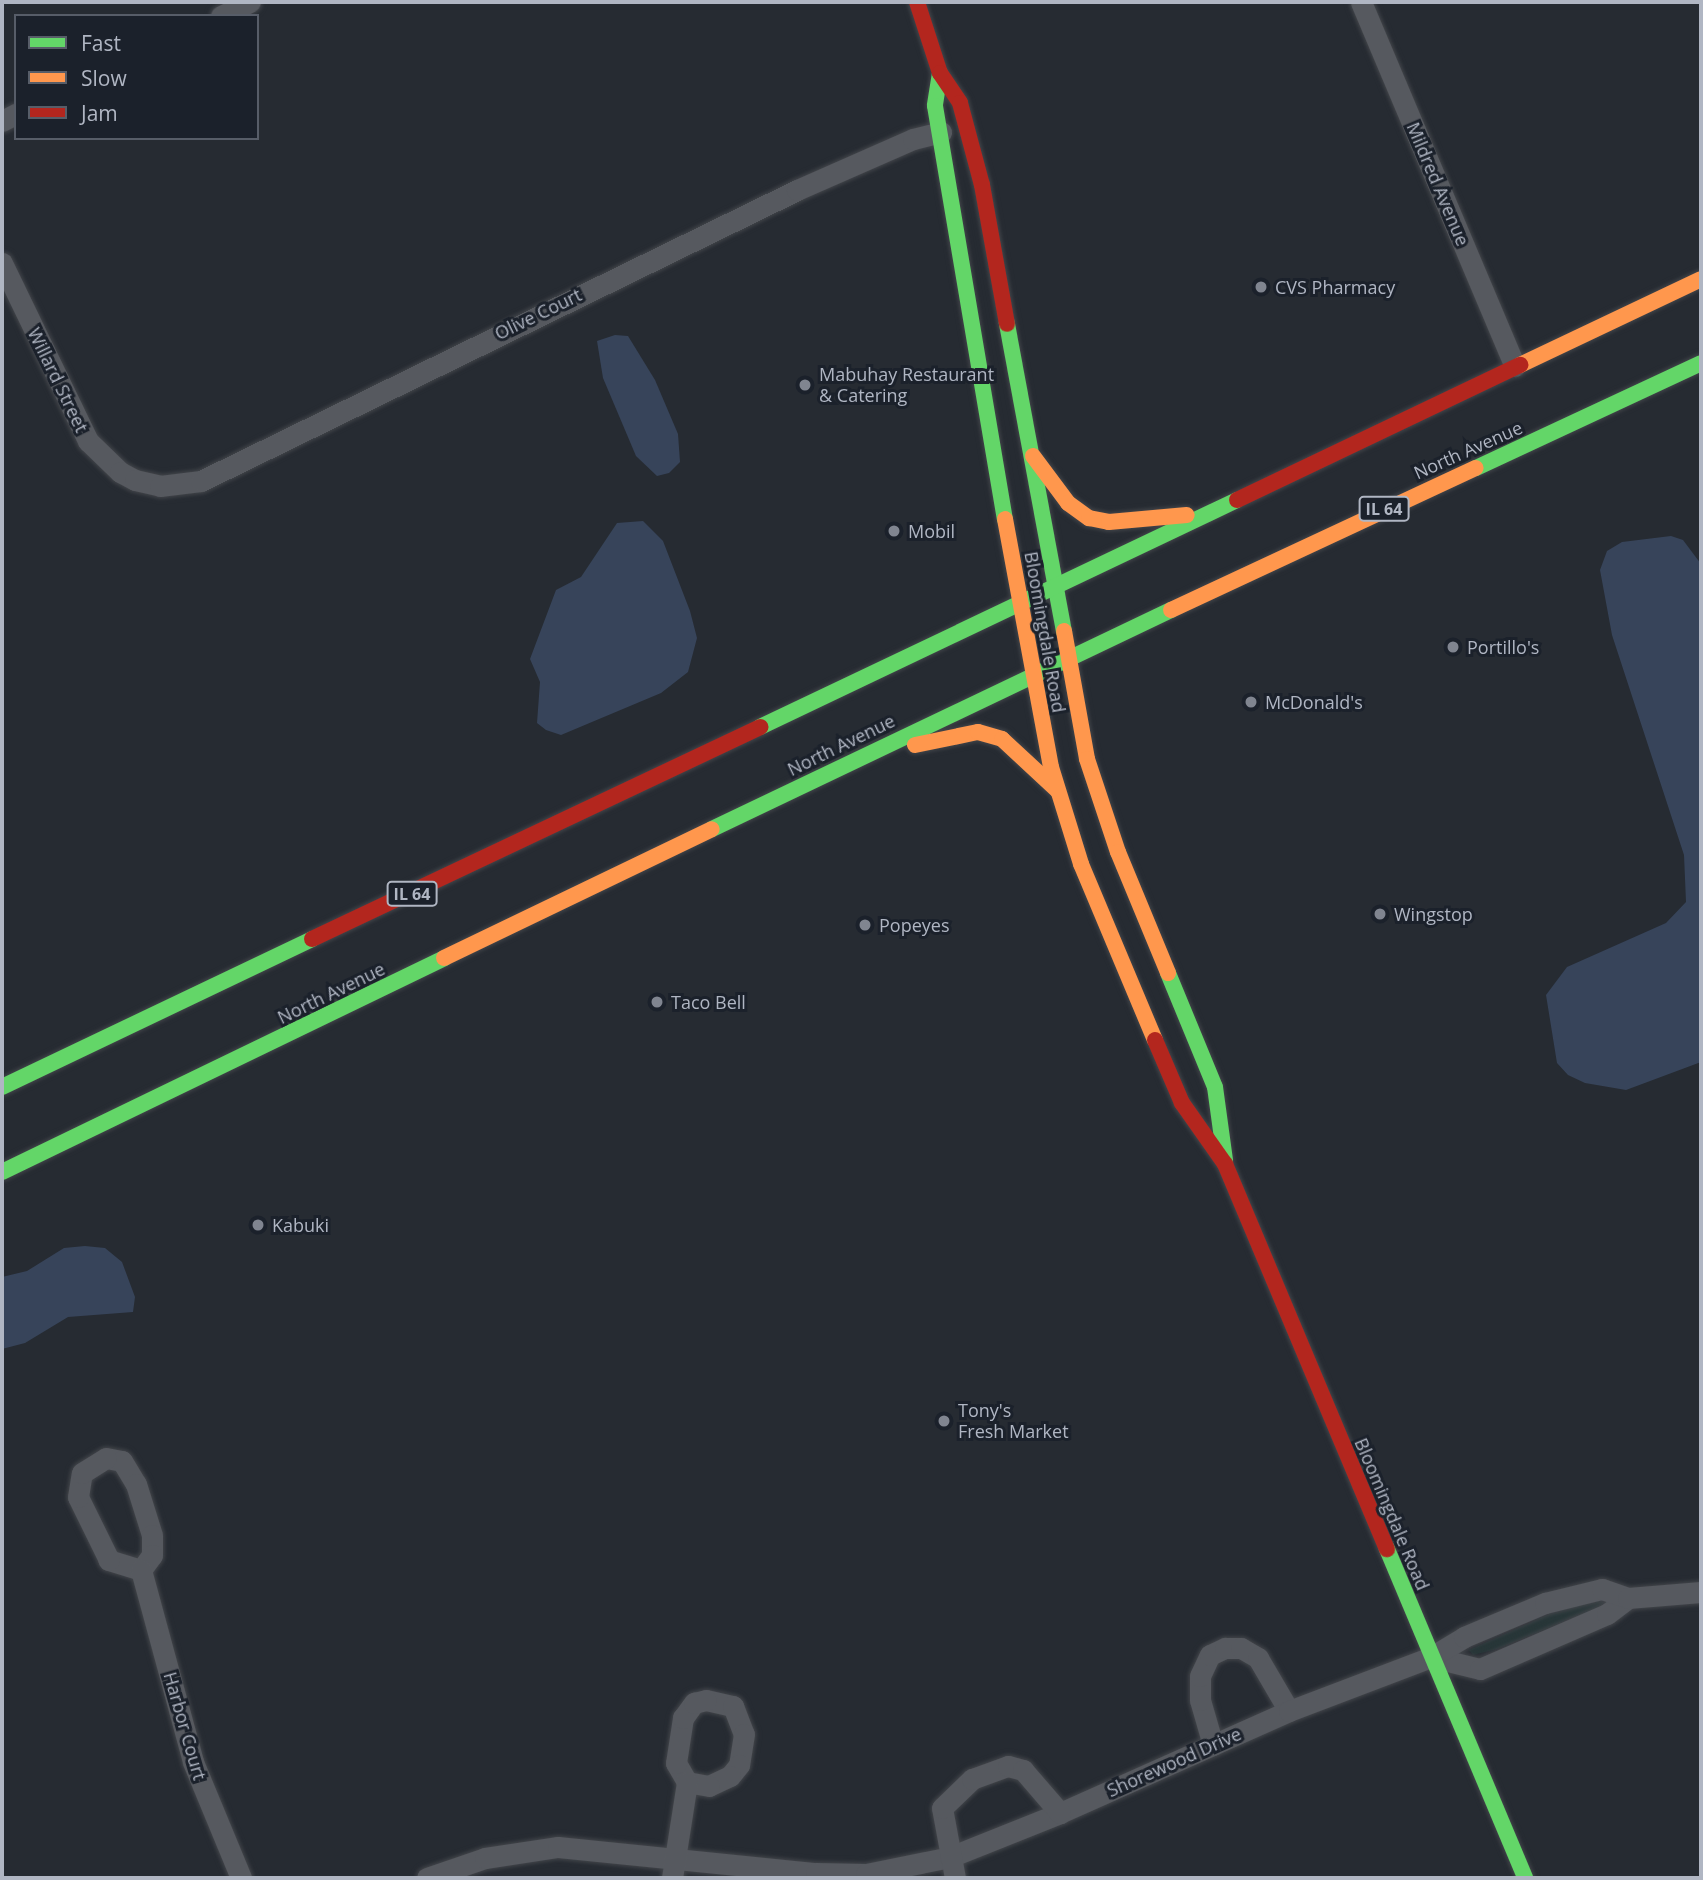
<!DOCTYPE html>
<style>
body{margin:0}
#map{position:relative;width:1703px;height:1880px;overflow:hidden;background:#262b32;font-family:"Open Sans",sans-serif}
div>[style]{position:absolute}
.green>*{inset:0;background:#273638}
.water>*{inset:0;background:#37445a}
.roads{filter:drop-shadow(0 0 2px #42454a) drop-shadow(0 0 2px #42454a)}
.street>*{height:21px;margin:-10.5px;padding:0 10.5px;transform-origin:10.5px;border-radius:10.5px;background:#56595f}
.fast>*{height:16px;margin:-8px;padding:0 8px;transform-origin:8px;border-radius:8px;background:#63d668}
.slow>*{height:16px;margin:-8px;padding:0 8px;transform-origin:8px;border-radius:8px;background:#ff974d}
.jam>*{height:16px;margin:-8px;padding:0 8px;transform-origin:8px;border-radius:8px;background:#b3261e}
.dots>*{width:19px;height:19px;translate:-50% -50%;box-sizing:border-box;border:4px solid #1b212b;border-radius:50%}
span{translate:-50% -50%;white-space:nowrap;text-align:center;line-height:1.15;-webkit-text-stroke:6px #1b212b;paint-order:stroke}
.shield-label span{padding:2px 5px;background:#1b212b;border:2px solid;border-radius:5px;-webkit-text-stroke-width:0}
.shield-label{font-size:16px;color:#b0b6c3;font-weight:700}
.street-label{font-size:18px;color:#b0b6c3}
.poi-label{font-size:18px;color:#b0b6c3}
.left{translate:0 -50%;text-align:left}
.frame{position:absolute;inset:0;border:4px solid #b0b6c3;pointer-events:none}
.legend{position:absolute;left:14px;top:14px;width:245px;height:126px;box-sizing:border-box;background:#1b212b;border:2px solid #575d68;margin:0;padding:9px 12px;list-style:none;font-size:21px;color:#b0b6c3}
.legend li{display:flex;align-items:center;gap:14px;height:35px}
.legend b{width:35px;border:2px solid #575d68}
</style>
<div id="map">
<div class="green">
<i style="clip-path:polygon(1607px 1598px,1608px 1604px,1497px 1649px,1473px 1655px,1469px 1650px,1574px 1603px)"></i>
</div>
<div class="water">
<i style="clip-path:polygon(615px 335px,628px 336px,655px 380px,678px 434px,680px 462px,669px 473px,657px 476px,636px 456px,603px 378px,597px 341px)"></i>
<i style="clip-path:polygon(643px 521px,663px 541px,690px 611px,697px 638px,688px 672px,661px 693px,561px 735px,546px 730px,537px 723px,540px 682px,530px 659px,556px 590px,581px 577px,617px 523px)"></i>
<i style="clip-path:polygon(1671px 536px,1683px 540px,1701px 564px,1701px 1062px,1626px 1090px,1585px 1083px,1568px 1075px,1557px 1063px,1546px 995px,1567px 967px,1666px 923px,1686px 902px,1684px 855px,1612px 635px,1600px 570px,1607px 551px,1622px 542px)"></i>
<i style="clip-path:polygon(85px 1246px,105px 1248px,122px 1262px,135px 1297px,133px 1312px,68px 1317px,25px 1343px,2px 1349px,2px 1277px,27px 1271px,64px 1248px)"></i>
</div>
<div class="roads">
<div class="street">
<i style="left:1361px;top:2px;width:395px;rotate:67.1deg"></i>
<i style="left:221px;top:16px;width:32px;rotate:-26deg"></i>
<i style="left:2px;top:121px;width:16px;rotate:-27deg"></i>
<i style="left:2px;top:263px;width:198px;rotate:64.2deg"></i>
<i style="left:88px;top:441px;width:45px;rotate:44.1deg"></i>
<i style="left:120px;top:472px;width:17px;rotate:28deg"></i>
<i style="left:135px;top:480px;width:26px;rotate:13deg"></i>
<i style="left:160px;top:486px;width:41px;rotate:-7deg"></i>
<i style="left:201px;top:481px;width:663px;rotate:-26.02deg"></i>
<i style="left:797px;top:190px;width:127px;rotate:-23.7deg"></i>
<i style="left:913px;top:139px;width:29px;rotate:-14deg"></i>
<i style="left:106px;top:1458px;width:16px;rotate:11deg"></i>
<i style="left:122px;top:1461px;width:27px;rotate:59deg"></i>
<i style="left:136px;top:1484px;width:53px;rotate:72.6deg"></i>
<i style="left:152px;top:1535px;width:20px;rotate:90deg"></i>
<i style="left:152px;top:1555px;width:19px;rotate:126deg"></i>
<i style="left:141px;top:1570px;width:34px;rotate:-163deg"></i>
<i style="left:109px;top:1560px;width:70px;rotate:-116.2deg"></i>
<i style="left:78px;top:1497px;width:24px;rotate:-81deg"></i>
<i style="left:82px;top:1473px;width:28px;rotate:-32deg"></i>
<i style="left:141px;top:1570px;width:199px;rotate:74.8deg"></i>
<i style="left:193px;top:1762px;width:126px;rotate:67.5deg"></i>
<i style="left:1431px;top:1657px;width:50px;rotate:13.8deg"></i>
<i style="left:1480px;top:1669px;width:138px;rotate:-23.4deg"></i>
<i style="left:1607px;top:1614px;width:26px;rotate:-37deg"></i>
<i style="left:706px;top:1700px;width:28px;rotate:13deg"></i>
<i style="left:733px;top:1706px;width:30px;rotate:69deg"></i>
<i style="left:744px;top:1734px;width:31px;rotate:99deg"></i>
<i style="left:739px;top:1765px;width:14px;rotate:129deg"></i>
<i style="left:730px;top:1776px;width:23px;rotate:155deg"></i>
<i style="left:709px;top:1786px;width:22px;rotate:-170deg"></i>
<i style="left:687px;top:1782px;width:22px;rotate:-120deg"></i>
<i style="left:676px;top:1763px;width:46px;rotate:-81.2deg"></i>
<i style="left:683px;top:1718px;width:19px;rotate:-54deg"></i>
<i style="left:694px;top:1703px;width:12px;rotate:-14deg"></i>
<i style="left:1213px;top:1745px;width:47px;rotate:-106.1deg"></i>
<i style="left:1200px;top:1700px;width:24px;rotate:-90deg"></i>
<i style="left:1200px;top:1676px;width:23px;rotate:-65deg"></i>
<i style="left:1210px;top:1655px;width:17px;rotate:-25deg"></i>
<i style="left:1225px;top:1648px;width:16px"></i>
<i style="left:1241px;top:1648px;width:20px;rotate:30deg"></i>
<i style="left:1258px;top:1658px;width:61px;rotate:59.7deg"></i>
<i style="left:427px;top:1878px;width:61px;rotate:-19deg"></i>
<i style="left:485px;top:1858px;width:74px;rotate:-8.6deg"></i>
<i style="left:558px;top:1847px;width:259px;rotate:5.8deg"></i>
<i style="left:816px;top:1873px;width:50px;rotate:1.1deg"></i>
<i style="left:866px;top:1874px;width:86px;rotate:-11.4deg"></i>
<i style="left:950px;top:1857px;width:118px;rotate:-21.8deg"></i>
<i style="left:1060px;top:1813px;width:251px;rotate:-24deg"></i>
<i style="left:1289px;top:1711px;width:152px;rotate:-20.8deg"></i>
<i style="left:1431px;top:1657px;width:39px;rotate:-31deg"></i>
<i style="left:1464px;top:1637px;width:88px;rotate:-22.8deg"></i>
<i style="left:1545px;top:1603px;width:59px;rotate:-13.8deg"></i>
<i style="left:1602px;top:1589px;width:28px;rotate:19deg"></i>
<i style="left:1628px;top:1598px;width:73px;rotate:-4.7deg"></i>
<i style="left:672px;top:1878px;width:97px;rotate:-81.1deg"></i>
<i style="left:955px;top:1878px;width:71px;rotate:-100.5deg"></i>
<i style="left:942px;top:1808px;width:42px;rotate:-44deg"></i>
<i style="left:972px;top:1779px;width:38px;rotate:-20deg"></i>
<i style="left:1008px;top:1766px;width:16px;rotate:15deg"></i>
<i style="left:1023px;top:1770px;width:57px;rotate:49.3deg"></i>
</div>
<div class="fast">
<i style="left:940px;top:73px;width:33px;rotate:99deg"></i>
<i style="left:935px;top:106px;width:419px;rotate:80.4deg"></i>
<i style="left:1007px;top:324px;width:312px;rotate:79.5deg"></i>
<i style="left:1476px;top:468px;width:248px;rotate:-25deg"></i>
<i style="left:760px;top:727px;width:528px;rotate:-25.45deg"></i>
<i style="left:712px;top:829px;width:509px;rotate:-25.51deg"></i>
<i style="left:1168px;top:973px;width:123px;rotate:67.6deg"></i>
<i style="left:1215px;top:1087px;width:74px;rotate:82.2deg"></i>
<i style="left:2px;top:1087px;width:344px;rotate:-25.5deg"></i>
<i style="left:2px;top:1172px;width:491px;rotate:-25.8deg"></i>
<i style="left:1387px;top:1549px;width:357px;rotate:67.2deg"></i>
</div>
<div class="slow">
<i style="left:1520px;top:365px;width:200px;rotate:-25.4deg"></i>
<i style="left:1033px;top:456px;width:59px;rotate:53.3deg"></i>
<i style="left:1068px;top:503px;width:26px;rotate:36deg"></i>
<i style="left:1089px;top:518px;width:20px;rotate:11deg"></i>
<i style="left:1109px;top:522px;width:78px;rotate:-5.1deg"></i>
<i style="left:1005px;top:519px;width:252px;rotate:79.5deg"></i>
<i style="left:1051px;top:767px;width:102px;rotate:72.8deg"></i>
<i style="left:1081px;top:864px;width:191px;rotate:67.2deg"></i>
<i style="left:1171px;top:610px;width:336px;rotate:-25deg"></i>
<i style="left:1064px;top:631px;width:130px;rotate:79.8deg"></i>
<i style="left:1087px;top:759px;width:98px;rotate:71.6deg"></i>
<i style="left:1118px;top:852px;width:131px;rotate:67.5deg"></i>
<i style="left:915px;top:745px;width:64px;rotate:-11.7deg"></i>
<i style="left:978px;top:732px;width:25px;rotate:16deg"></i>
<i style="left:1002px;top:739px;width:76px;rotate:42.9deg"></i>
<i style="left:444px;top:958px;width:297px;rotate:-25.7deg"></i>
</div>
<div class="jam">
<i style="left:917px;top:2px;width:75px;rotate:72.1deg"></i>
<i style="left:940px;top:73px;width:36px;rotate:56deg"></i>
<i style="left:960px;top:103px;width:85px;rotate:75deg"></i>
<i style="left:982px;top:185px;width:141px;rotate:79.8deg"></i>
<i style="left:1237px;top:500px;width:314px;rotate:-25.5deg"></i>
<i style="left:312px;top:939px;width:496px;rotate:-25.3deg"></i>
<i style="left:1155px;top:1040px;width:69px;rotate:66.8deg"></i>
<i style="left:1182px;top:1103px;width:75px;rotate:54.8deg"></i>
<i style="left:1225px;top:1164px;width:418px;rotate:67.2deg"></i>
</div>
</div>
<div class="dots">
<i style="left:1261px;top:287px;background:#808590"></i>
<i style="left:805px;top:385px;background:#808590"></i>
<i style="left:894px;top:531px;background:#808590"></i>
<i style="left:1453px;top:647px;background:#808590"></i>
<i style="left:1251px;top:702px;background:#808590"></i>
<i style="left:1380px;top:914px;background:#808590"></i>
<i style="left:865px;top:925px;background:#808590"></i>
<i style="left:657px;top:1002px;background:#808590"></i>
<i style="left:258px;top:1225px;background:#808590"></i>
<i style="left:944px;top:1421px;background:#808590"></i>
</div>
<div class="shield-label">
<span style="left:1384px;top:509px">IL 64</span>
<span style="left:412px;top:894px">IL 64</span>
</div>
<div class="street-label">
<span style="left:1438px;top:184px;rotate:67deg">Mildred Avenue</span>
<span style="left:538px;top:314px;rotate:-26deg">Olive Court</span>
<span style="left:58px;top:380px;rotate:64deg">Willard Street</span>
<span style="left:1468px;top:450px;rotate:-24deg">North Avenue</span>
<span style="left:1045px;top:632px;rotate:80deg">Bloomingdale Road</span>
<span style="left:841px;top:745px;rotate:-26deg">North Avenue</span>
<span style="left:331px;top:993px;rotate:-26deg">North Avenue</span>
<span style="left:1392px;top:1514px;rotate:67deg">Bloomingdale Road</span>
<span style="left:185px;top:1726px;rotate:74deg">Harbor Court</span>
<span style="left:1174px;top:1762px;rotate:-24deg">Shorewood Drive</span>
</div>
<div class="poi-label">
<span class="left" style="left:1275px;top:287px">CVS Pharmacy</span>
<span class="left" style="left:819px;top:385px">Mabuhay Restaurant<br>&amp; Catering</span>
<span class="left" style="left:908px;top:531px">Mobil</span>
<span class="left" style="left:1467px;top:647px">Portillo's</span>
<span class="left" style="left:1265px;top:702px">McDonald's</span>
<span class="left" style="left:1394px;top:914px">Wingstop</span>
<span class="left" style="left:879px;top:925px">Popeyes</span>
<span class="left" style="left:671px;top:1002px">Taco Bell</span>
<span class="left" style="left:272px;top:1225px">Kabuki</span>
<span class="left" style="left:958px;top:1421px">Tony's<br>Fresh Market</span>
</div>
<div class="frame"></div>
<ul class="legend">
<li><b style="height:9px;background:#63d668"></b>Fast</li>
<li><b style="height:9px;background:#ff974d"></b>Slow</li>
<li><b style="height:9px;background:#b3261e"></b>Jam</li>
</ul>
</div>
